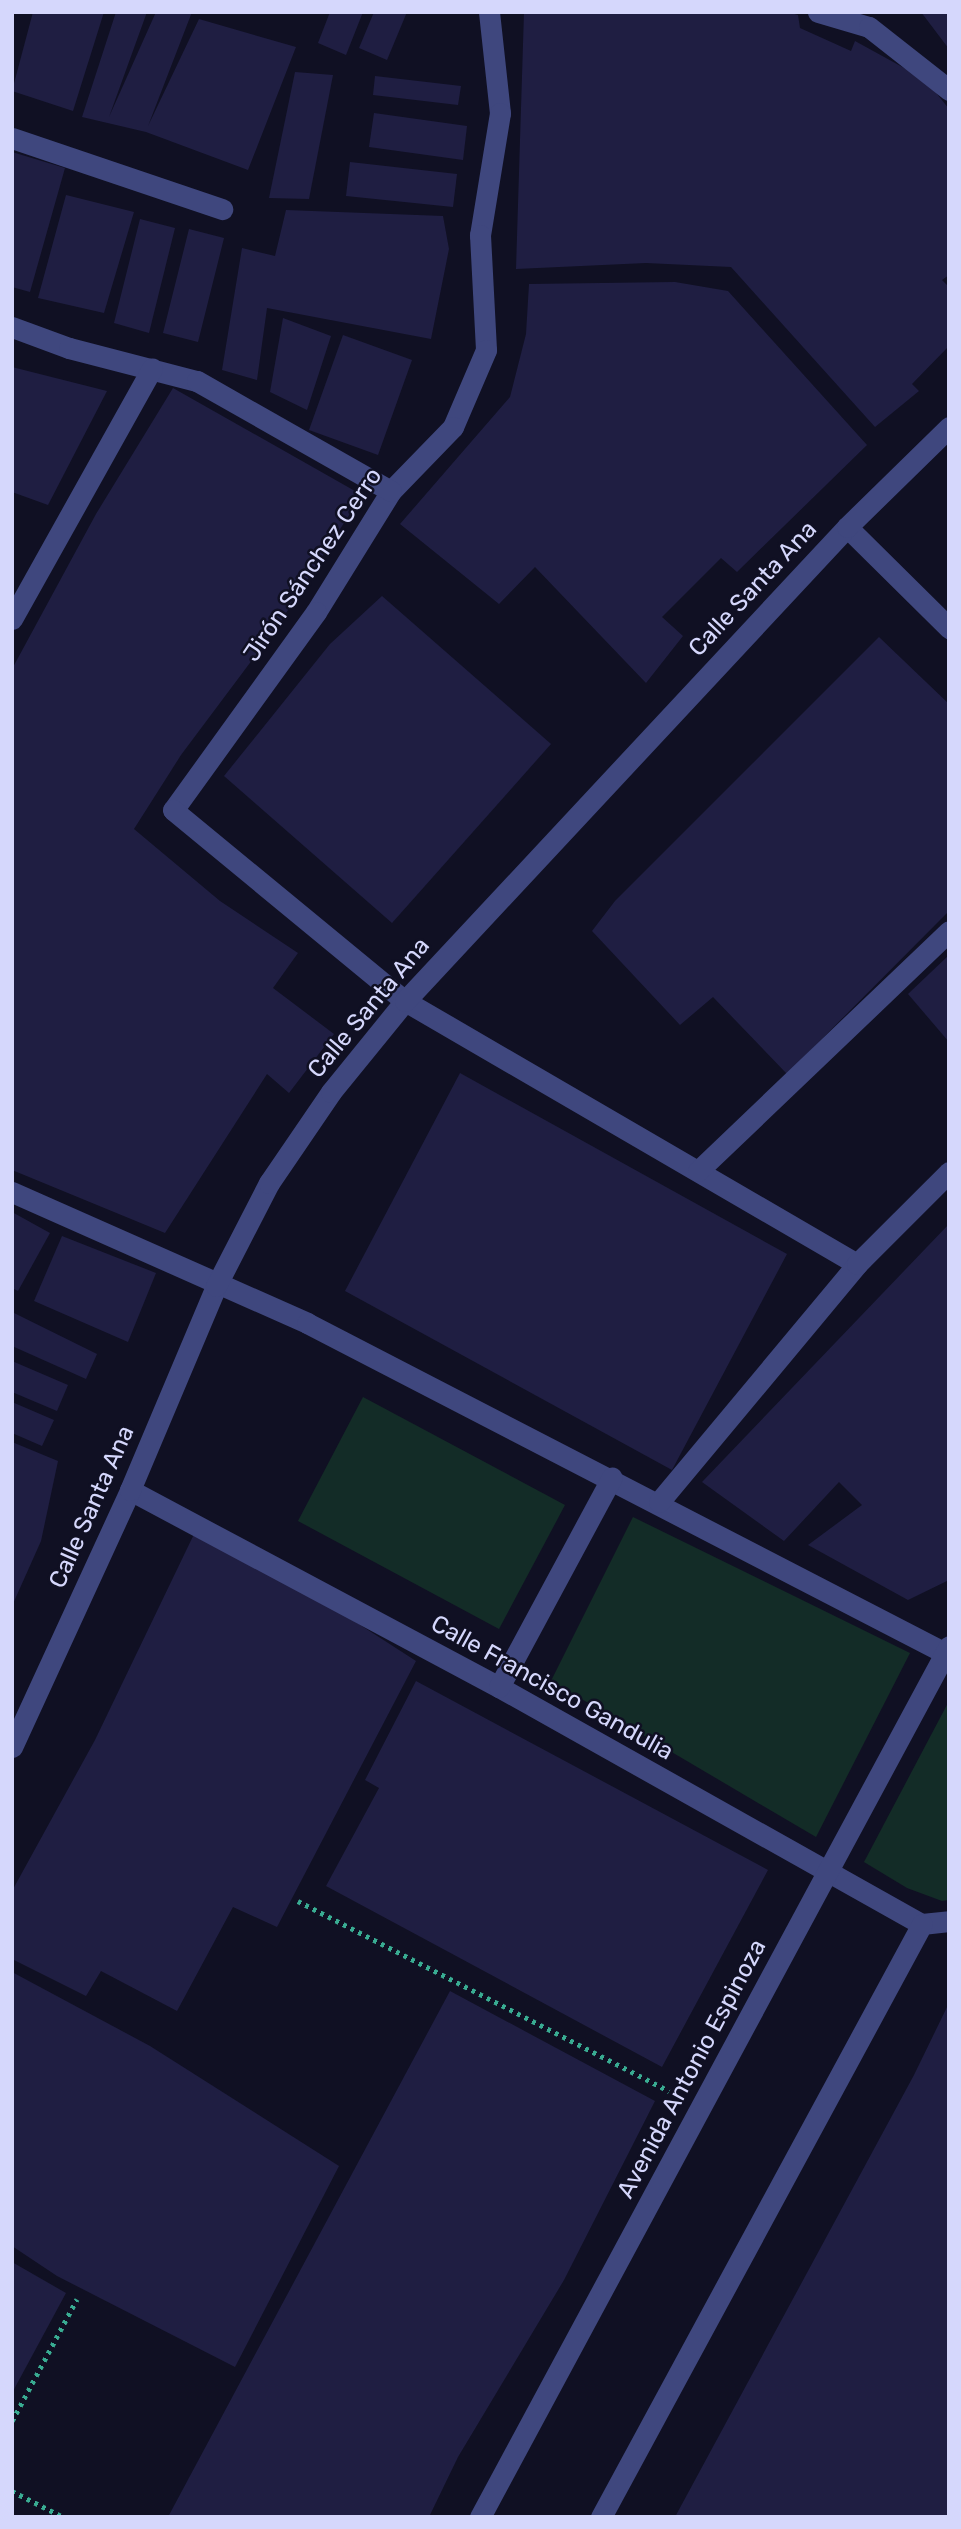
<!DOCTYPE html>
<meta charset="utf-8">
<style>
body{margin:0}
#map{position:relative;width:961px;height:2529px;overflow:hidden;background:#101023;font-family:Rubik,sans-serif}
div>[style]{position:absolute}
.green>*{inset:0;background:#132c27}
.building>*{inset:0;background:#1f1e42}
.path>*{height:4.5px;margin-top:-2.25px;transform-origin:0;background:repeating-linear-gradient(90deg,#39ac92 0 3.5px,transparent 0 8.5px)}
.minor>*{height:21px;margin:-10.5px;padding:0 10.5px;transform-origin:10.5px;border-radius:10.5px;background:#3f477e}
span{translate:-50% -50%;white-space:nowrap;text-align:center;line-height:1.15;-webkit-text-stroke:5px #101023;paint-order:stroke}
.street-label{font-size:24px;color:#d5d7fc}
.frame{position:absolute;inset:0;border:14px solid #d5d7fc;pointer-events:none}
</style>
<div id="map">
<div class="green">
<i style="clip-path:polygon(363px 1397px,565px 1505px,499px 1629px,298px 1521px)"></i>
<i style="clip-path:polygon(633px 1517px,910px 1653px,816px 1837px,551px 1681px)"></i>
<i style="clip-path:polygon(949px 1701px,949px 1900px,942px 1901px,907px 1888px,864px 1862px)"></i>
</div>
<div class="building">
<i style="clip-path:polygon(33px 12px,104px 12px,73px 111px,12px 91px)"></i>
<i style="clip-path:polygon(116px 12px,147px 12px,109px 117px,156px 12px,192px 12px,148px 126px,199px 19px,296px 47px,248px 170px,146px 132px,82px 117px)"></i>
<i style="clip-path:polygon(330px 12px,363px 12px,346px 55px,318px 43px)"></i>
<i style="clip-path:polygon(374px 12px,407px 12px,387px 60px,359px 48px)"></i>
<i style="clip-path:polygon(524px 12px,787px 12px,798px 15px,800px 28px,851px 51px,855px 41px,926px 80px,949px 109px,949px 275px,942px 280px,949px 287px,949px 346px,912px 384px,919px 391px,875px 427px,731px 267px,646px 263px,516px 269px)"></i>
<i style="clip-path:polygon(921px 12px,949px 12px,949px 49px)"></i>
<i style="clip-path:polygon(295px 72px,333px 75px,309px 199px,269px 198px)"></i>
<i style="clip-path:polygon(375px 76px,461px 86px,458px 105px,373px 95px)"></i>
<i style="clip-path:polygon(374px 113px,467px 126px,463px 160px,369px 147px)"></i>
<i style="clip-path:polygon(12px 152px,65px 168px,30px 292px,12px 287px)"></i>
<i style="clip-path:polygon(350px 162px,457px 174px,453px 207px,346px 196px)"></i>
<i style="clip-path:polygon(66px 195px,134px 212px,104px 313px,38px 298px)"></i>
<i style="clip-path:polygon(286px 210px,443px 216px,449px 249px,431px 339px,267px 308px,257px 380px,222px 370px,242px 248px,275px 256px)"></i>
<i style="clip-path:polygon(140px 219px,175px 228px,149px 333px,114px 323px)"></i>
<i style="clip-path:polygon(189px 229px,224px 238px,198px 342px,163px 333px)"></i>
<i style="clip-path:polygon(675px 282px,728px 291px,867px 445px,737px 572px,721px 558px,662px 617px,683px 636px,646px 683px,535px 567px,499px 604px,400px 524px,510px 397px,526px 334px,529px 284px)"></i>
<i style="clip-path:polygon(283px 318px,331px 336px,307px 410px,270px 392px)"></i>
<i style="clip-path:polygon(343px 335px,412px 360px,378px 455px,309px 430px)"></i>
<i style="clip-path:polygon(12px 367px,107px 391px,48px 505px,12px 492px)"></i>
<i style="clip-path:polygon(173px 388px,362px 495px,279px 624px,181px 755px,134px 829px,220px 901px,298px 953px,273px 988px,334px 1034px,289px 1093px,267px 1074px,165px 1233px,12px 1170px,12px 669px,96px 514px)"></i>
<i style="clip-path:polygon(382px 596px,551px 744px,392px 923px,224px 776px,330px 644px)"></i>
<i style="clip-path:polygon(879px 637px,949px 704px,949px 911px,787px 1074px,713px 997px,680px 1025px,592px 931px,615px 901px)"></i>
<i style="clip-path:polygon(949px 955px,949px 1042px,908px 994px)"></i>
<i style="clip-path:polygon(460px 1073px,787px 1254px,672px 1470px,345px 1291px)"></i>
<i style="clip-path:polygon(12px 1212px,50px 1233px,18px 1291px,12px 1288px)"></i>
<i style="clip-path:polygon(949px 1224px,949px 1580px,908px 1600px,808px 1545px,862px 1505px,839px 1482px,784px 1541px,702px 1482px)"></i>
<i style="clip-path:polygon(62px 1236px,156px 1273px,128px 1342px,34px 1301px)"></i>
<i style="clip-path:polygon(12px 1312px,97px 1354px,86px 1379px,12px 1346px)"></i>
<i style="clip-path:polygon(12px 1361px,68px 1385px,57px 1411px,12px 1392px)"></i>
<i style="clip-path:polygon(12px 1402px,54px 1420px,42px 1446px,12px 1433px)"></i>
<i style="clip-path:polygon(12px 1442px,58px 1461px,41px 1541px,12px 1606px)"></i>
<i style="clip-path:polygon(196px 1530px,320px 1599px,416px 1661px,277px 1927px,233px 1907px,177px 2011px,101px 1971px,86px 1996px,12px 1959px,12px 1891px,95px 1740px)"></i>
<i style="clip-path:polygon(416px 1681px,768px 1870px,662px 2067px,326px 1886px,379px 1788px,365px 1780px)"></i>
<i style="clip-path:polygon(12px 1972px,150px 2046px,339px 2166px,235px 2367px,57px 2276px,12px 2246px)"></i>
<i style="clip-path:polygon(450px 1991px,655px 2101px,564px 2280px,458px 2457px,429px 2517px,168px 2517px)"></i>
<i style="clip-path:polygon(949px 2003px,949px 2517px,675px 2517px,914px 2075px)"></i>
<i style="clip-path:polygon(12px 2262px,66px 2293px,12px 2393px)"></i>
</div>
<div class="path">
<i style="left:298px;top:1901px;width:417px;rotate:27.1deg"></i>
<i style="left:12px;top:2421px;width:138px;rotate:-62deg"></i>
<i style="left:12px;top:2491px;width:57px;rotate:27deg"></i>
</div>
<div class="minor">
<i style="left:489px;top:12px;width:102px;rotate:83.8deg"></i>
<i style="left:500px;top:113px;width:124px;rotate:99.3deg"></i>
<i style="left:480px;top:235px;width:115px;rotate:87deg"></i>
<i style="left:486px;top:350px;width:84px;rotate:113.2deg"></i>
<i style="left:453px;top:427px;width:89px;rotate:134.1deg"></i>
<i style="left:391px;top:491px;width:142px;rotate:121.8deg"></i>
<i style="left:316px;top:612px;width:244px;rotate:125.8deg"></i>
<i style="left:173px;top:810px;width:301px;rotate:39.5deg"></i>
<i style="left:405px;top:1001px;width:523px;rotate:30.19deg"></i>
<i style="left:818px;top:12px;width:53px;rotate:16.4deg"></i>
<i style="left:869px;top:27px;width:102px;rotate:38.2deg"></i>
<i style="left:12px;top:138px;width:222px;rotate:18.7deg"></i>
<i style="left:12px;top:327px;width:61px;rotate:20.2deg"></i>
<i style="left:69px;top:348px;width:132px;rotate:14.5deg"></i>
<i style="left:197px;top:381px;width:223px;rotate:29.6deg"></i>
<i style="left:847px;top:527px;width:144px;rotate:44.7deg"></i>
<i style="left:12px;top:619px;width:287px;rotate:-60.8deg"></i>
<i style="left:698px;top:1171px;width:347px;rotate:-43.7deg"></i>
<i style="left:12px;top:1192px;width:323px;rotate:23.9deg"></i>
<i style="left:307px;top:1323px;width:723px;rotate:27.35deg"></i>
<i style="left:130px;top:1490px;width:418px;rotate:28.1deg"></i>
<i style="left:499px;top:1687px;width:485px;rotate:29.3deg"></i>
<i style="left:922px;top:1924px;width:27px;rotate:-6deg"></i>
<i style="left:659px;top:1502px;width:310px;rotate:-50.2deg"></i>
<i style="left:857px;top:1264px;width:130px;rotate:-45deg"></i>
<i style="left:499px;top:1687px;width:238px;rotate:-61.7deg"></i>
<i style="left:12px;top:1747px;width:283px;rotate:-65.3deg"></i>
<i style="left:130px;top:1490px;width:221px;rotate:-67.1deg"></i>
<i style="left:216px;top:1286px;width:116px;rotate:-62.8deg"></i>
<i style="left:269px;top:1183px;width:110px;rotate:-55.7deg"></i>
<i style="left:331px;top:1092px;width:117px;rotate:-50.9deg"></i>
<i style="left:405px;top:1001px;width:648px;rotate:-47deg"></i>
<i style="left:847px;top:527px;width:143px;rotate:-44.4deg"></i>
<i style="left:480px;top:2517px;width:989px;rotate:-61.7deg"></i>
<i style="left:601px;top:2517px;width:674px;rotate:-61.57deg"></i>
</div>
<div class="street-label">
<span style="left:313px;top:565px;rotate:-56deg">Jirón Sánchez Cerro</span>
<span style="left:753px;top:589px;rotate:-47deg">Calle Santa Ana</span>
<span style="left:369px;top:1008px;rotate:-50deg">Calle Santa Ana</span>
<span style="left:92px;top:1507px;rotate:-66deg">Calle Santa Ana</span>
<span style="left:552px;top:1688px;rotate:29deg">Calle Francisco Gandulia</span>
<span style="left:692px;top:2069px;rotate:-62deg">Avenida Antonio Espinoza</span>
</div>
<div class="frame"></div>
</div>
